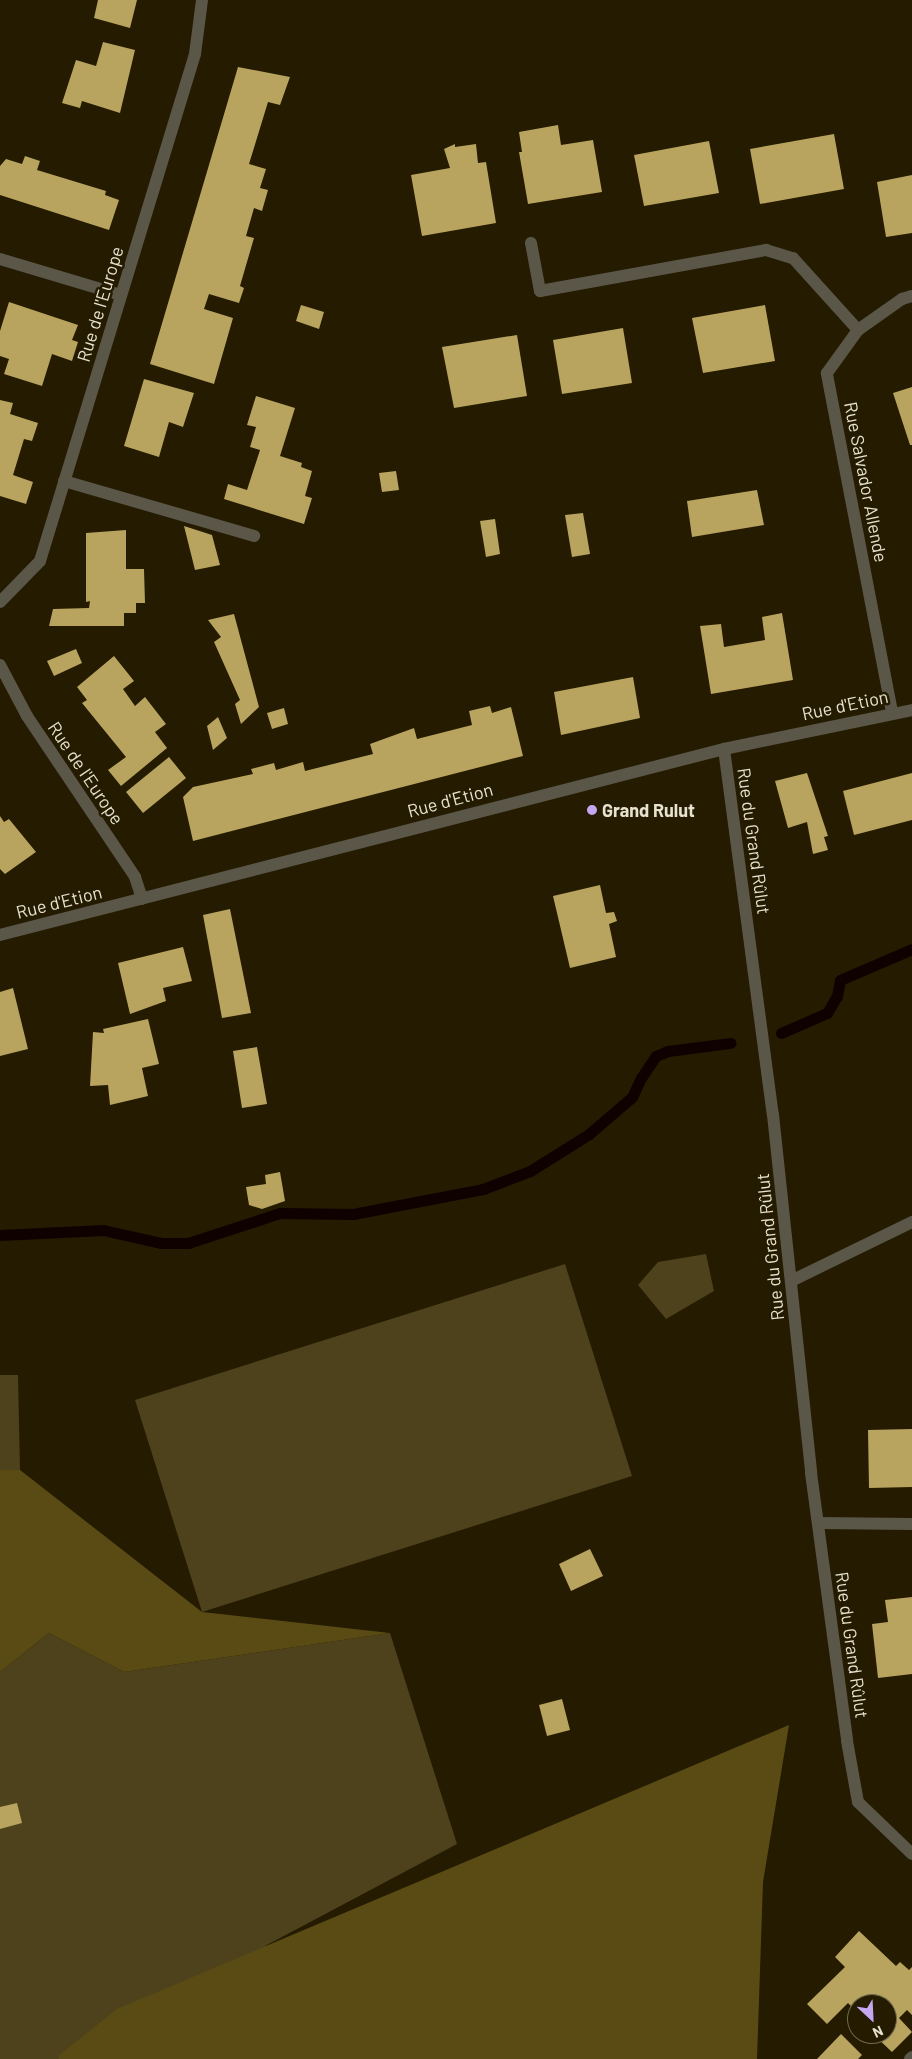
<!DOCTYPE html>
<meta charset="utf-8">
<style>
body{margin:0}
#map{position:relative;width:912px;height:2059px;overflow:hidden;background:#241b00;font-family:Barlow,sans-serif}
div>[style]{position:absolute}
.green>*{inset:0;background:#4d421b}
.forest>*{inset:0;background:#5a4b14}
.stream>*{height:11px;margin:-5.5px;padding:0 5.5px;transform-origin:5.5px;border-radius:5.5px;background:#0f0100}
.building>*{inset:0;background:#b8a45e}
.minor>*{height:12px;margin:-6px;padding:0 6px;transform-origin:6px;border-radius:6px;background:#5a5648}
.dots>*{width:14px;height:14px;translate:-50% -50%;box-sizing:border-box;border:2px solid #241b00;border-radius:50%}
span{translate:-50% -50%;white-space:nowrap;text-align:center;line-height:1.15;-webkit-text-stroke:5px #241b00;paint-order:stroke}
.street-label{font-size:18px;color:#e7e2d0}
.poi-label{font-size:18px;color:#e7e2d0;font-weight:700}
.left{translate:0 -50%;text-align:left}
.north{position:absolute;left:847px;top:1994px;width:50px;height:50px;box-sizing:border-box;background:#241b00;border:1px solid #726b53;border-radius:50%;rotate:155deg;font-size:14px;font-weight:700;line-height:20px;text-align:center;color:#e7e2d0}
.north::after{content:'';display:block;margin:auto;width:18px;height:22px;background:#c5a6f0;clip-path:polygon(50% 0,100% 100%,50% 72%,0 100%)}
</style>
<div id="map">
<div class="green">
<i style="clip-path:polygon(706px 1254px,714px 1291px,666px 1319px,638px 1285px,658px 1262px)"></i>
<i style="clip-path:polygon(565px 1264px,632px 1476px,202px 1612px,135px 1400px)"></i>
<i style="clip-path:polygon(0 1375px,18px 1375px,20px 1470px,0 1470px)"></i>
<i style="clip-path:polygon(49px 1633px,124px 1672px,390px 1633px,457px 1844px,265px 1946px,493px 2059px,0 2059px,0 1672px)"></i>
</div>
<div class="forest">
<i style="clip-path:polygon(0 1470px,20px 1470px,202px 1612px,390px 1633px,124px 1672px,49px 1633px,0 1672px)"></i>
<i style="clip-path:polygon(789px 1725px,763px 1882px,757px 2059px,59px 2059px,58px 2056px,117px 2009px)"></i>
</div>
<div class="stream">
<i style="left:781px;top:1033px;width:50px;rotate:-23.5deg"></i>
<i style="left:827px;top:1013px;width:20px;rotate:-60deg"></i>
<i style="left:837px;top:996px;width:16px;rotate:-79deg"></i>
<i style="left:840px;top:980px;width:78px;rotate:-23.3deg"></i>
<i style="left:0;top:1235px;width:103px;rotate:-2.8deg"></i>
<i style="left:103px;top:1230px;width:59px;rotate:12.6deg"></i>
<i style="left:161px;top:1243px;width:27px"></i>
<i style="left:188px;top:1243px;width:97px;rotate:-18.1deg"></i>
<i style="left:280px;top:1213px;width:73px;rotate:0.8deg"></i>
<i style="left:353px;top:1214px;width:132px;rotate:-10.9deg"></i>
<i style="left:483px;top:1189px;width:50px;rotate:-21deg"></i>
<i style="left:530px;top:1171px;width:70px;rotate:-32.1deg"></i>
<i style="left:589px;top:1134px;width:57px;rotate:-40.7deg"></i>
<i style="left:632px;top:1097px;width:21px;rotate:-65deg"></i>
<i style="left:641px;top:1078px;width:27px;rotate:-56deg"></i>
<i style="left:656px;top:1056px;width:13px;rotate:-23deg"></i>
<i style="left:668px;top:1051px;width:63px;rotate:-7.4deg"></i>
</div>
<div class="building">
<i style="clip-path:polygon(98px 0,137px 0,130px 28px,94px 18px)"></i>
<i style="clip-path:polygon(103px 42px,135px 50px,120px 113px,82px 101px,80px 108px,62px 103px,76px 60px,96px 66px)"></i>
<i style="clip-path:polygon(238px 67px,290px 77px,280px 105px,268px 102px,249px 164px,266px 169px,260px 188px,268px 190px,262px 211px,254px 208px,246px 236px,254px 238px,240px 286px,244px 288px,239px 303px,209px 294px,204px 309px,233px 318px,214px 384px,150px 364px)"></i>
<i style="clip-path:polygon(558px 125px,561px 145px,593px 140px,602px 192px,528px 204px,519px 152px,522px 152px,519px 132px)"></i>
<i style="clip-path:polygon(834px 134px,844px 189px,760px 204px,750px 149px)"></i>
<i style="clip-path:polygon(709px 141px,719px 193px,644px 206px,634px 155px)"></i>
<i style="clip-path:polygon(455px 144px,455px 147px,476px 144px,478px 163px,486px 162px,496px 223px,422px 236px,411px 175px,450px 168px,444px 149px)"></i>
<i style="clip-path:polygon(25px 156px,40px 161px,37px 170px,106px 191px,105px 195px,119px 200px,109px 230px,0 195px,0 166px,6px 159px,22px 164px)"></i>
<i style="clip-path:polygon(912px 175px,912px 233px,886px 237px,877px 182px)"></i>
<i style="clip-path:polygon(9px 302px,78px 325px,72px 340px,78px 342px,72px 361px,52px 354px,42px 386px,4px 374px,9px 359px,0 356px,0 331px)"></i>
<i style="clip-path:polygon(301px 305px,324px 312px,319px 329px,296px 321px)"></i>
<i style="clip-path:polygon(765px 305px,775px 361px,703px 373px,692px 318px)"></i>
<i style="clip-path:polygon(623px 328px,632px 383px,562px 394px,553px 340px)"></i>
<i style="clip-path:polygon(517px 335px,527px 396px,454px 408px,442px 347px)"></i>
<i style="clip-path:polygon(144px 379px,194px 393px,183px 427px,169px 422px,159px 457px,124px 446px)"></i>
<i style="clip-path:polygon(912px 387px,912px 445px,910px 445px,893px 393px)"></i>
<i style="clip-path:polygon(256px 396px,295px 408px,280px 456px,302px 463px,301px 467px,312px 471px,305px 496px,312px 498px,304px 524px,224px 499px,228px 484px,247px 490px,260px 450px,250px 447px,256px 427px,247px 425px)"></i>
<i style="clip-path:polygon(0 400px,13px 403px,10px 414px,38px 423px,32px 441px,24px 439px,13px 475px,33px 482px,26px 504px,0 496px)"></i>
<i style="clip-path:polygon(396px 471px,399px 490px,382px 492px,379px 473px)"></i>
<i style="clip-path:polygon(757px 490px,764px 525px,692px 537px,687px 501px)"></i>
<i style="clip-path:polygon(583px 513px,590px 554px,572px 557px,565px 515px)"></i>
<i style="clip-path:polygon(495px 519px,500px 554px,486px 557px,480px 521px)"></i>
<i style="clip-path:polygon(184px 526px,212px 535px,220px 565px,195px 570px)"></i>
<i style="clip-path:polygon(126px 530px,126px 569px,144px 569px,145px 603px,136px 603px,136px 613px,124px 613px,124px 626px,49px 626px,53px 609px,89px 608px,90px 601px,86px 602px,86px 533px)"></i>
<i style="clip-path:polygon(782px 613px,793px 680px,711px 694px,700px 626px,721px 624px,724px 647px,765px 640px,762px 617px)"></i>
<i style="clip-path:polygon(234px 614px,259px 707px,241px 724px,235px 704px,240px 700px,214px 642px,221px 637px,208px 620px)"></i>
<i style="clip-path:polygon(76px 649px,82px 663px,54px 676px,47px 661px)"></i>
<i style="clip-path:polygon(114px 656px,134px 681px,123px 689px,135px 706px,145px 697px,166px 724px,155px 732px,167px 748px,121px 786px,108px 770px,126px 757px,82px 703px,87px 700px,77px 687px)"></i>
<i style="clip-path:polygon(633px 677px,640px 718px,561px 735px,554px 692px)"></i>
<i style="clip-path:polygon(490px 706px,492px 713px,511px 707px,523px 756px,193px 841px,183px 797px,193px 787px,253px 774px,251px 769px,274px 763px,276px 770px,303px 762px,305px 771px,373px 754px,370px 744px,414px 728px,417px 739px,472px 725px,469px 711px)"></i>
<i style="clip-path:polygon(284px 708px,288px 724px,272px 729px,267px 713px)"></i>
<i style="clip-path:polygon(218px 717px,227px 738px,213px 750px,207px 726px)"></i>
<i style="clip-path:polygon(169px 757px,186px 778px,143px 813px,126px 792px)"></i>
<i style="clip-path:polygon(807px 773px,828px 836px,824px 837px,828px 850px,813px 854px,807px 822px,788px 828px,775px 781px)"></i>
<i style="clip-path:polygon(912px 773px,912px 820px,854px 835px,843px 791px)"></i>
<i style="clip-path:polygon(0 816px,4px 822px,9px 819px,36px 852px,5px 874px,0 869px)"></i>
<i style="clip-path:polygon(600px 885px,606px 913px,614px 912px,617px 921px,609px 924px,616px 957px,570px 968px,553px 896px)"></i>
<i style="clip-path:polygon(230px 909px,251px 1013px,222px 1018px,203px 915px)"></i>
<i style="clip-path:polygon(183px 947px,192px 981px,163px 988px,166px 1001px,130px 1014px,118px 963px)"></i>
<i style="clip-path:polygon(13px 988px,28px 1049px,0 1056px,0 992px)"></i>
<i style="clip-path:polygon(148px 1019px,159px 1064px,142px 1068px,148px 1096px,110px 1105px,108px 1085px,90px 1086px,93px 1032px,104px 1033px,103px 1029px)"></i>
<i style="clip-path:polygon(257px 1047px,267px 1104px,242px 1108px,233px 1051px)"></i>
<i style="clip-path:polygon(280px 1172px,285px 1201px,262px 1209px,249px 1205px,246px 1187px,266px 1184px,265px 1175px)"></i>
<i style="clip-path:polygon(912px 1429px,912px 1487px,869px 1488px,868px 1430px)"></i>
<i style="clip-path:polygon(590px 1549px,603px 1576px,571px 1591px,559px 1564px)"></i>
<i style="clip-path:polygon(912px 1597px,912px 1674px,878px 1678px,872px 1624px,888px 1622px,885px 1600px)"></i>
<i style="clip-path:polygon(562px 1699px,570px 1730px,547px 1736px,539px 1705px)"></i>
<i style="clip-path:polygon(17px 1803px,22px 1823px,0 1829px,0 1807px)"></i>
<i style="clip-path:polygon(859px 1931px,896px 1966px,900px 1962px,909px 1970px,912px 1967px,912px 2015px,907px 2010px,899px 2018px,912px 2032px,892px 2052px,873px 2034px,887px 2034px,887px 2004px,857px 2004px,857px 2012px,848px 2003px,827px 2024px,807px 2004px,845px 1967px,835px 1957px)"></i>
<i style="clip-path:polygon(841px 2034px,862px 2055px,858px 2059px,817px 2059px)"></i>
</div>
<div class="minor">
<i style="left:531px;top:243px;width:49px;rotate:79.4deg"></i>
<i style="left:540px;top:291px;width:230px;rotate:-10.3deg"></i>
<i style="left:766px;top:250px;width:28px;rotate:17deg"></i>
<i style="left:793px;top:258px;width:97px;rotate:47.9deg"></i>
<i style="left:0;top:259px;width:126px;rotate:16.6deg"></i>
<i style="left:64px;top:481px;width:198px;rotate:16.1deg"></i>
<i style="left:0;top:602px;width:57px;rotate:-45.7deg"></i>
<i style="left:40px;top:561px;width:530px;rotate:-73deg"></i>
<i style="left:195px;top:54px;width:54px;rotate:-82.6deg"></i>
<i style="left:0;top:665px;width:58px;rotate:62.1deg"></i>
<i style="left:27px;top:716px;width:194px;rotate:56.1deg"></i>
<i style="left:135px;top:877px;width:23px;rotate:72deg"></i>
<i style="left:892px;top:712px;width:345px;rotate:-100.9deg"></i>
<i style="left:827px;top:373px;width:53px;rotate:-54.2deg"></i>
<i style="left:858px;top:330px;width:54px;rotate:-35.2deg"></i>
<i style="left:902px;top:299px;width:10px;rotate:-17deg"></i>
<i style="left:724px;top:749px;width:369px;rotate:82.4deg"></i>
<i style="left:773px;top:1115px;width:360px;rotate:83.9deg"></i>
<i style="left:811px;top:1473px;width:270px;rotate:82.3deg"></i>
<i style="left:847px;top:1741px;width:62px;rotate:79.8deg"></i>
<i style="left:858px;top:1802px;width:75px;rotate:43.9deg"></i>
<i style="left:0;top:935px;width:748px;rotate:-14.41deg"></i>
<i style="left:724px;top:749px;width:192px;rotate:-11.7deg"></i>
<i style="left:791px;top:1281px;width:135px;rotate:-26deg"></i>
<i style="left:818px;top:1523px;width:94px;rotate:0.6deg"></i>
<i style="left:910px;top:2059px;width:3px;rotate:-45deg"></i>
</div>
<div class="dots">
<i style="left:592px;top:810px;background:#c5a6f0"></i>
</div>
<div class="street-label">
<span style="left:100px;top:304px;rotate:-73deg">Rue de l'Europe</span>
<span style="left:866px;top:482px;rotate:79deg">Rue Salvador Allende</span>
<span style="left:845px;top:705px;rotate:-12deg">Rue d'Etion</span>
<span style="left:86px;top:773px;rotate:56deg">Rue de l'Europe</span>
<span style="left:450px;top:800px;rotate:-15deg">Rue d'Etion</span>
<span style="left:754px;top:841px;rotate:82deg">Rue du Grand Rûlut</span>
<span style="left:59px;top:902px;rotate:-14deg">Rue d'Etion</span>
<span style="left:770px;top:1247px;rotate:-96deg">Rue du Grand Rûlut</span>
<span style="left:852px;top:1645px;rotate:82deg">Rue du Grand Rûlut</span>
</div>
<div class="poi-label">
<span class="left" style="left:602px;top:810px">Grand Rulut</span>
</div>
<div class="north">N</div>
</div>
